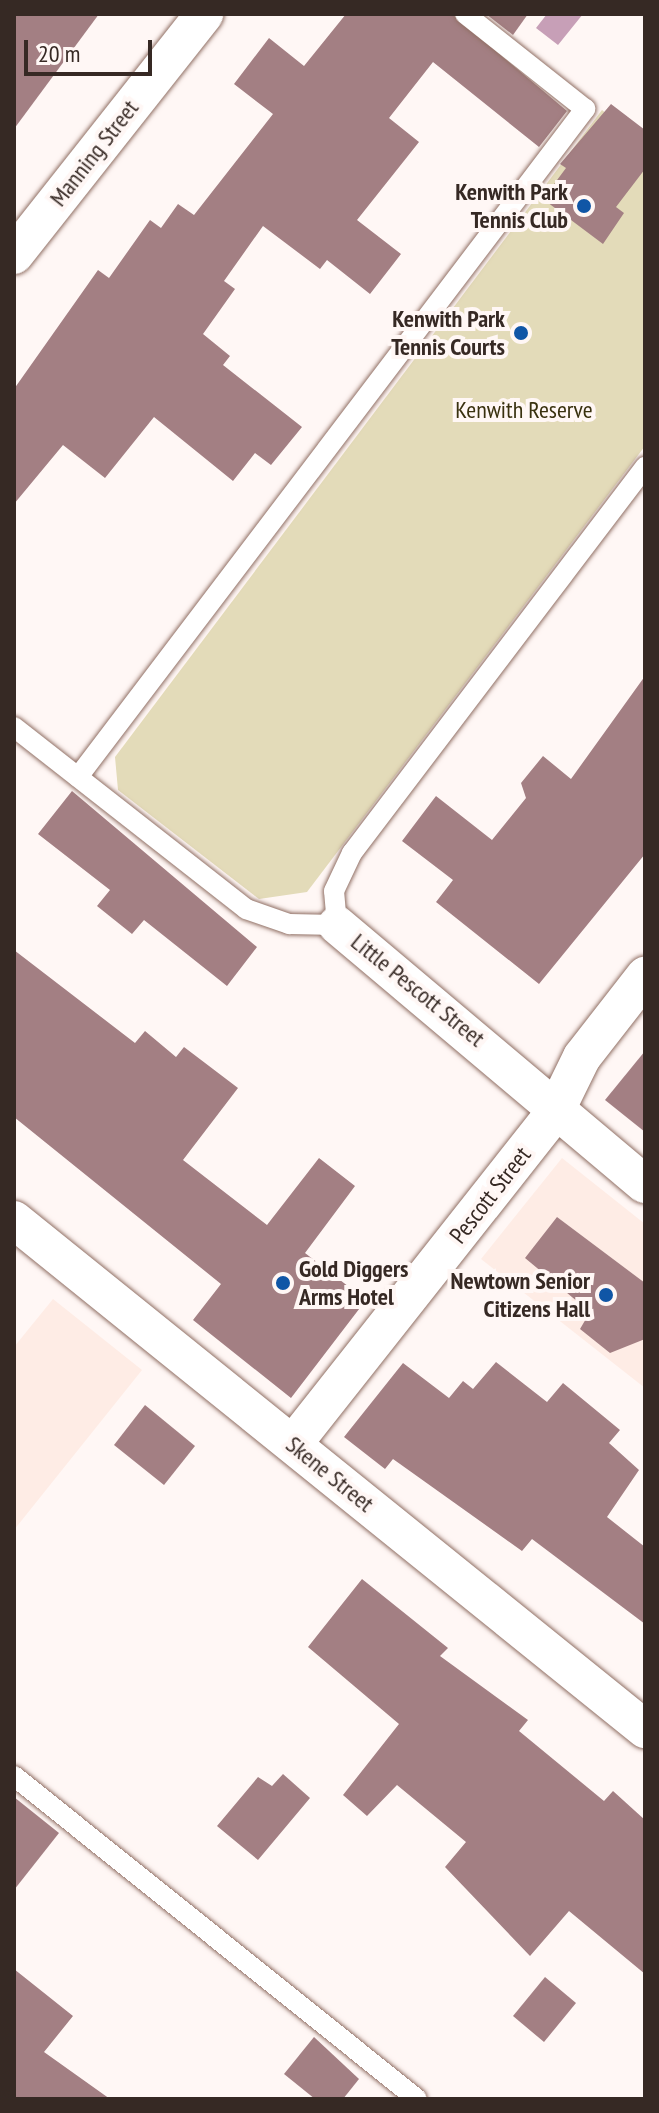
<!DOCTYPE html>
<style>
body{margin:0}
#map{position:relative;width:659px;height:2113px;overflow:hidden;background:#fff7f5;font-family:"PT Sans Narrow",sans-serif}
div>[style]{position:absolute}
.built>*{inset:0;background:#feece5}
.green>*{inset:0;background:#e3dbb9}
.water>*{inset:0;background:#c79fb7}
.building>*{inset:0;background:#a37f83}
.roads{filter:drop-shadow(0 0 2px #917065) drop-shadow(0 0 2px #917065)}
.lane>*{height:20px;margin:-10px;padding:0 10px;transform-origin:10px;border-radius:10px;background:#fff}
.street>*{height:38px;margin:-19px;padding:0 19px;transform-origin:19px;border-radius:19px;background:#fff}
.dots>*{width:22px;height:22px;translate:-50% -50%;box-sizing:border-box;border:4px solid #fff7f5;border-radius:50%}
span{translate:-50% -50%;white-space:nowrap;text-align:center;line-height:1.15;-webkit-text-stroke:8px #fff7f5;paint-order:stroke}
.street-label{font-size:24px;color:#362924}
.poi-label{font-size:24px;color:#362924;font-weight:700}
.right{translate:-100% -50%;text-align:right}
.left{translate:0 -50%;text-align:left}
.park-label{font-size:24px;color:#39310f}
.frame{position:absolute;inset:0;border:16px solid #362924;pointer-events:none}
.scale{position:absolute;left:24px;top:40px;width:128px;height:36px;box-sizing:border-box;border:4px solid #362924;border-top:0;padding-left:10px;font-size:24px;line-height:28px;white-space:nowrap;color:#362924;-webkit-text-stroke:6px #fff7f5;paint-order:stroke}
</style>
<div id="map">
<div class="built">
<i style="clip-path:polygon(562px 1158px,645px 1224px,645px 1388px,481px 1259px)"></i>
<i style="clip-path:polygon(53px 1299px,142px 1370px,14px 1530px,14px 1347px)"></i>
</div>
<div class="green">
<i style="clip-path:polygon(602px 110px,645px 144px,645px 446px,307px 892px,259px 899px,118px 790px,115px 757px)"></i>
</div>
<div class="water">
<i style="clip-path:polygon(547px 14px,583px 14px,558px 45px,536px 28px)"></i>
</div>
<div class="building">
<i style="clip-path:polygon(14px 14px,99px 14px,14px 129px)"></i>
<i style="clip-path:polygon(346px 14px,452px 14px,567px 111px,539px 147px,433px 62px,389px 118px,419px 142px,357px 220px,401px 254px,370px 294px,327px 260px,320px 269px,263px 226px,224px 281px,235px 289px,203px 334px,230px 356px,223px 365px,302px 427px,271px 465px,255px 453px,233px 481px,154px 417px,105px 478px,63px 445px,14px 504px,14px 389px,98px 270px,109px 278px,150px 220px,161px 228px,178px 204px,194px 215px,273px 114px,234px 84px,269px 38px,304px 66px)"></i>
<i style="clip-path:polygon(486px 14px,528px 14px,513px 35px)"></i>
<i style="clip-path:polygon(611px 104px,645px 130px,645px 169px,616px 207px,624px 213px,603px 244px,543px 199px,566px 168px,560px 164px)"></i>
<i style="clip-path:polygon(645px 676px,645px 854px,539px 984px,436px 902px,453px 880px,402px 841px,436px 796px,492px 840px,526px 798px,521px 783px,543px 756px,571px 779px)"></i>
<i style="clip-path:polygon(72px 791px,257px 947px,227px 986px,144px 920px,132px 934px,97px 906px,110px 890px,38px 834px)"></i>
<i style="clip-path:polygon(14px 950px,135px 1043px,145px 1031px,176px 1057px,184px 1047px,238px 1088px,183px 1160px,267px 1225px,319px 1158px,355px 1186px,305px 1253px,366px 1300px,291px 1398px,193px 1320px,221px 1284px,14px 1117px)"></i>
<i style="clip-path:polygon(645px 1051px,645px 1132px,605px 1100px)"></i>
<i style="clip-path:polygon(557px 1217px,645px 1283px,645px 1339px,610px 1353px,580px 1329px,590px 1312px,525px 1258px)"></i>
<i style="clip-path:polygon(496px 1362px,547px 1402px,563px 1383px,620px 1430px,609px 1443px,639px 1470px,607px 1517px,645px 1547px,645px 1624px,532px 1539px,522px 1551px,393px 1459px,385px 1469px,344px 1437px,403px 1363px,449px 1398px,463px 1381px,473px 1389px)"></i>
<i style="clip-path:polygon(145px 1405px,195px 1446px,164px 1485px,114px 1445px)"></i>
<i style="clip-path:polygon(362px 1579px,448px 1648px,440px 1656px,528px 1720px,519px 1731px,604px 1801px,613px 1791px,645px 1820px,645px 1974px,569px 1911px,530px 1956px,445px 1867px,466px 1842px,397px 1785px,367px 1816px,343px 1795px,399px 1724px,308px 1647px)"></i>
<i style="clip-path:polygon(283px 1774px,310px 1798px,258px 1860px,217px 1826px,258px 1777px,272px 1786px)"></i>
<i style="clip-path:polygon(14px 1797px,59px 1833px,14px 1890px)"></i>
<i style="clip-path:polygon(14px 1969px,73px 2016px,44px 2052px,110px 2099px,14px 2099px)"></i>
<i style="clip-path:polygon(545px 1977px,576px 2003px,544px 2042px,513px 2016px)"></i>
<i style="clip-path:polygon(314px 2037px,359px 2079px,343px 2099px,315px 2099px,284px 2074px)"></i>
</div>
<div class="roads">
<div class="lane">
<i style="left:14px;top:727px;width:295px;rotate:38.1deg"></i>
<i style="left:246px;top:909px;width:46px;rotate:19.2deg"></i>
<i style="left:289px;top:924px;width:48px;rotate:1.2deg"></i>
<i style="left:337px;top:925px;width:34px;rotate:-95deg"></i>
<i style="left:334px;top:891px;width:42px;rotate:-64.7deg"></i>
<i style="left:352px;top:853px;width:485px;rotate:-52.8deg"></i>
<i style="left:78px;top:777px;width:839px;rotate:-52.8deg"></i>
<i style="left:585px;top:109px;width:153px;rotate:-141.6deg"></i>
<i style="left:14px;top:1776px;width:516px;rotate:38.71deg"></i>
</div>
<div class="street">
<i style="left:14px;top:255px;width:307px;rotate:-51.7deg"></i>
<i style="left:337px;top:925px;width:402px;rotate:40.1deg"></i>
<i style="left:14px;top:1220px;width:811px;rotate:38.89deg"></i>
<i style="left:293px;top:1444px;width:423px;rotate:-51.7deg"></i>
<i style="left:555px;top:1112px;width:61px;rotate:-63.9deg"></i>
<i style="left:582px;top:1057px;width:103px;rotate:-52.1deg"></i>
</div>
</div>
<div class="dots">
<i style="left:584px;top:206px;background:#1056a6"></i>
<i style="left:521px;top:333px;background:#1056a6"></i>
<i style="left:283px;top:1283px;background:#1056a6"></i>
<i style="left:606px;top:1295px;background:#1056a6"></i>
</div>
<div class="street-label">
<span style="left:94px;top:153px;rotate:-52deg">Manning Street</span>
<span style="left:418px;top:990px;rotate:39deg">Little Pescott Street</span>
<span style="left:490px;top:1195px;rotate:-52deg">Pescott Street</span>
<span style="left:330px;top:1474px;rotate:39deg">Skene Street</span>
</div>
<div class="poi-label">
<span class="right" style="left:568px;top:206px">Kenwith Park<br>Tennis Club</span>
<span class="right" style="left:505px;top:333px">Kenwith Park<br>Tennis Courts</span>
<span class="left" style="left:299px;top:1283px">Gold Diggers<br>Arms Hotel</span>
<span class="right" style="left:590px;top:1295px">Newtown Senior<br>Citizens Hall</span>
</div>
<div class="park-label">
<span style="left:524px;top:410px">Kenwith Reserve</span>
</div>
<div class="frame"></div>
<div class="scale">20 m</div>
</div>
